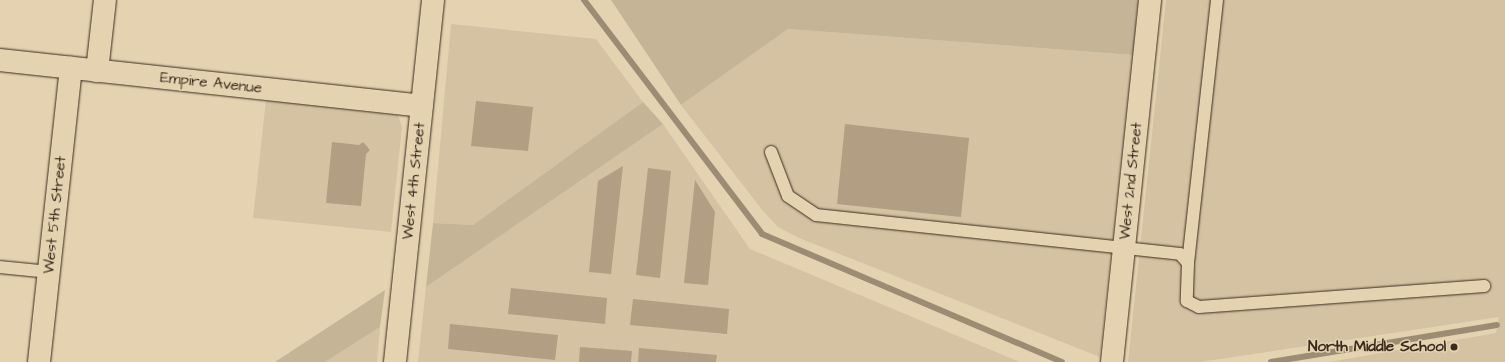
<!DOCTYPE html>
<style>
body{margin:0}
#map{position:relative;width:1505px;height:362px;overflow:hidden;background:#e5d2b0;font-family:"Architects Daughter",sans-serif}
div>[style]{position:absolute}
.built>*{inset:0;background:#d5c2a2}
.green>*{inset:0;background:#c6b496}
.stream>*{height:6px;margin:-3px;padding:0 3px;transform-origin:3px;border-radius:3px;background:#9d8c73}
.building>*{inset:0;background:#b19e83}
.roads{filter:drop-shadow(0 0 1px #3b2a1e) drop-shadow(0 0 1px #3b2a1e)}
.service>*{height:12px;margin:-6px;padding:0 6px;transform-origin:6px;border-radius:6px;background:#e5d2b0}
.minor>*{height:22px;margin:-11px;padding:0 11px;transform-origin:11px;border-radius:11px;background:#e5d2b0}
.tertiary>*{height:22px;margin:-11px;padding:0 11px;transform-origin:11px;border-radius:11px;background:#e5d2b0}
.dots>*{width:11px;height:11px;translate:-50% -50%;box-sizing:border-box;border:2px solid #e5d2b0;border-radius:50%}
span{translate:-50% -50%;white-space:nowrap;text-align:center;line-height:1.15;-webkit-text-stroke:3px #e5d2b0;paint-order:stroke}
.street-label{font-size:15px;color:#3b2a1e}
.poi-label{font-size:15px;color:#3b2a1e;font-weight:700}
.right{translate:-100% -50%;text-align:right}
</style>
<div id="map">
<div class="built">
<i style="clip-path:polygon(1166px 0,1505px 0,1505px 362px,1329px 362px,1496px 333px,1499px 317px,1200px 362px,1128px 362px)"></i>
<i style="clip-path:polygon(451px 24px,596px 39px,643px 102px,473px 225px,433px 223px)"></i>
<i style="clip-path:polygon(788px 29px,1133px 55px,1100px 357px,799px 238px,778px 227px,763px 211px,681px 105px)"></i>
<i style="clip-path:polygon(266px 100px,398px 115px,402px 127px,391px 232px,253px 218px)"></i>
<i style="clip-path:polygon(663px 124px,750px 249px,1020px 362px,418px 362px,426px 287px)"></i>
<i style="clip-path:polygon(380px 327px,377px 362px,325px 362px)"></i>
</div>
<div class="green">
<i style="clip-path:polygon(611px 0,1138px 0,1133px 55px,788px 29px,681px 105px)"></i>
<i style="clip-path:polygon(643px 102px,663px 124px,426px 287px,433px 223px,473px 225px)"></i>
<i style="clip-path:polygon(385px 290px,380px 327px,325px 362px,275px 362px)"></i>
</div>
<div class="stream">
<i style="left:584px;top:0;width:294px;rotate:52.7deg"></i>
<i style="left:762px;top:234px;width:326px;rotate:23.1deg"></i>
<i style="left:1271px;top:362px;width:229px;rotate:-9.3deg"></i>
</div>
<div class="building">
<i style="clip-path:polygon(476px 101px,533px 107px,528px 151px,471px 146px)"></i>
<i style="clip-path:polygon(845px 124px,969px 138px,961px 217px,837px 204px)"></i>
<i style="clip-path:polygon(332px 142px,359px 145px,363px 142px,370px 150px,366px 154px,361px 206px,326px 203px)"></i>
<i style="clip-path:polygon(623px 166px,611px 274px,589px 272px,598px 181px)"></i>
<i style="clip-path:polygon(648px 168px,671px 171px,660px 278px,636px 275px)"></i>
<i style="clip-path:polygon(695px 180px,715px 212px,708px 285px,684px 283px)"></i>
<i style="clip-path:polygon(511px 288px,607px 298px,605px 324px,508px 314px)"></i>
<i style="clip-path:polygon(633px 299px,729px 309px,727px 334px,630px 325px)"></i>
<i style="clip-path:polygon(450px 324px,558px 335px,555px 360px,448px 349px)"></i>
<i style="clip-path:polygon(580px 347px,632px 351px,631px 362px,579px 362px)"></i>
<i style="clip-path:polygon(639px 348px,717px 355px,716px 362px,638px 362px)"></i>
</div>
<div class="roads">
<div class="service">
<i style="left:771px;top:152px;width:47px;rotate:68.9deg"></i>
<i style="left:788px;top:196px;width:34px;rotate:34deg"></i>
<i style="left:816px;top:215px;width:366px;rotate:6.1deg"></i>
<i style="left:1180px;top:254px;width:12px;rotate:48deg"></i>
<i style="left:1188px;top:263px;width:38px;rotate:92deg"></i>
<i style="left:1187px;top:301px;width:13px;rotate:27deg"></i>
<i style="left:1199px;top:307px;width:286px;rotate:-4.2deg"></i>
<i style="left:1188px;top:263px;width:265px;rotate:-83.7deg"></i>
<i style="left:0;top:267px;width:49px;rotate:5.8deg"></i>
</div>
<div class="minor">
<i style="left:0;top:60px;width:424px;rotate:6.2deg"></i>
<i style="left:97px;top:71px;width:71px;rotate:-83.6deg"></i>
<i style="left:39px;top:362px;width:296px;rotate:-83.8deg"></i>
</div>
<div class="tertiary">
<i style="left:395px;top:362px;width:364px;rotate:-84deg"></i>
<i style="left:1112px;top:362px;width:364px;rotate:-84deg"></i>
</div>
</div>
<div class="dots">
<i style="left:1454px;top:347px;background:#3b2a1e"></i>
</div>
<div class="street-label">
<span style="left:211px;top:83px;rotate:6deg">Empire Avenue</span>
<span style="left:414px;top:181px;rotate:-84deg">West 4th Street</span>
<span style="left:1131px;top:181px;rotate:-84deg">West 2nd Street</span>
<span style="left:55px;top:215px;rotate:-84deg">West 5th Street</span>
</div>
<div class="poi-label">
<span class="right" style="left:1446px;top:347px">North Middle School</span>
</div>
</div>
